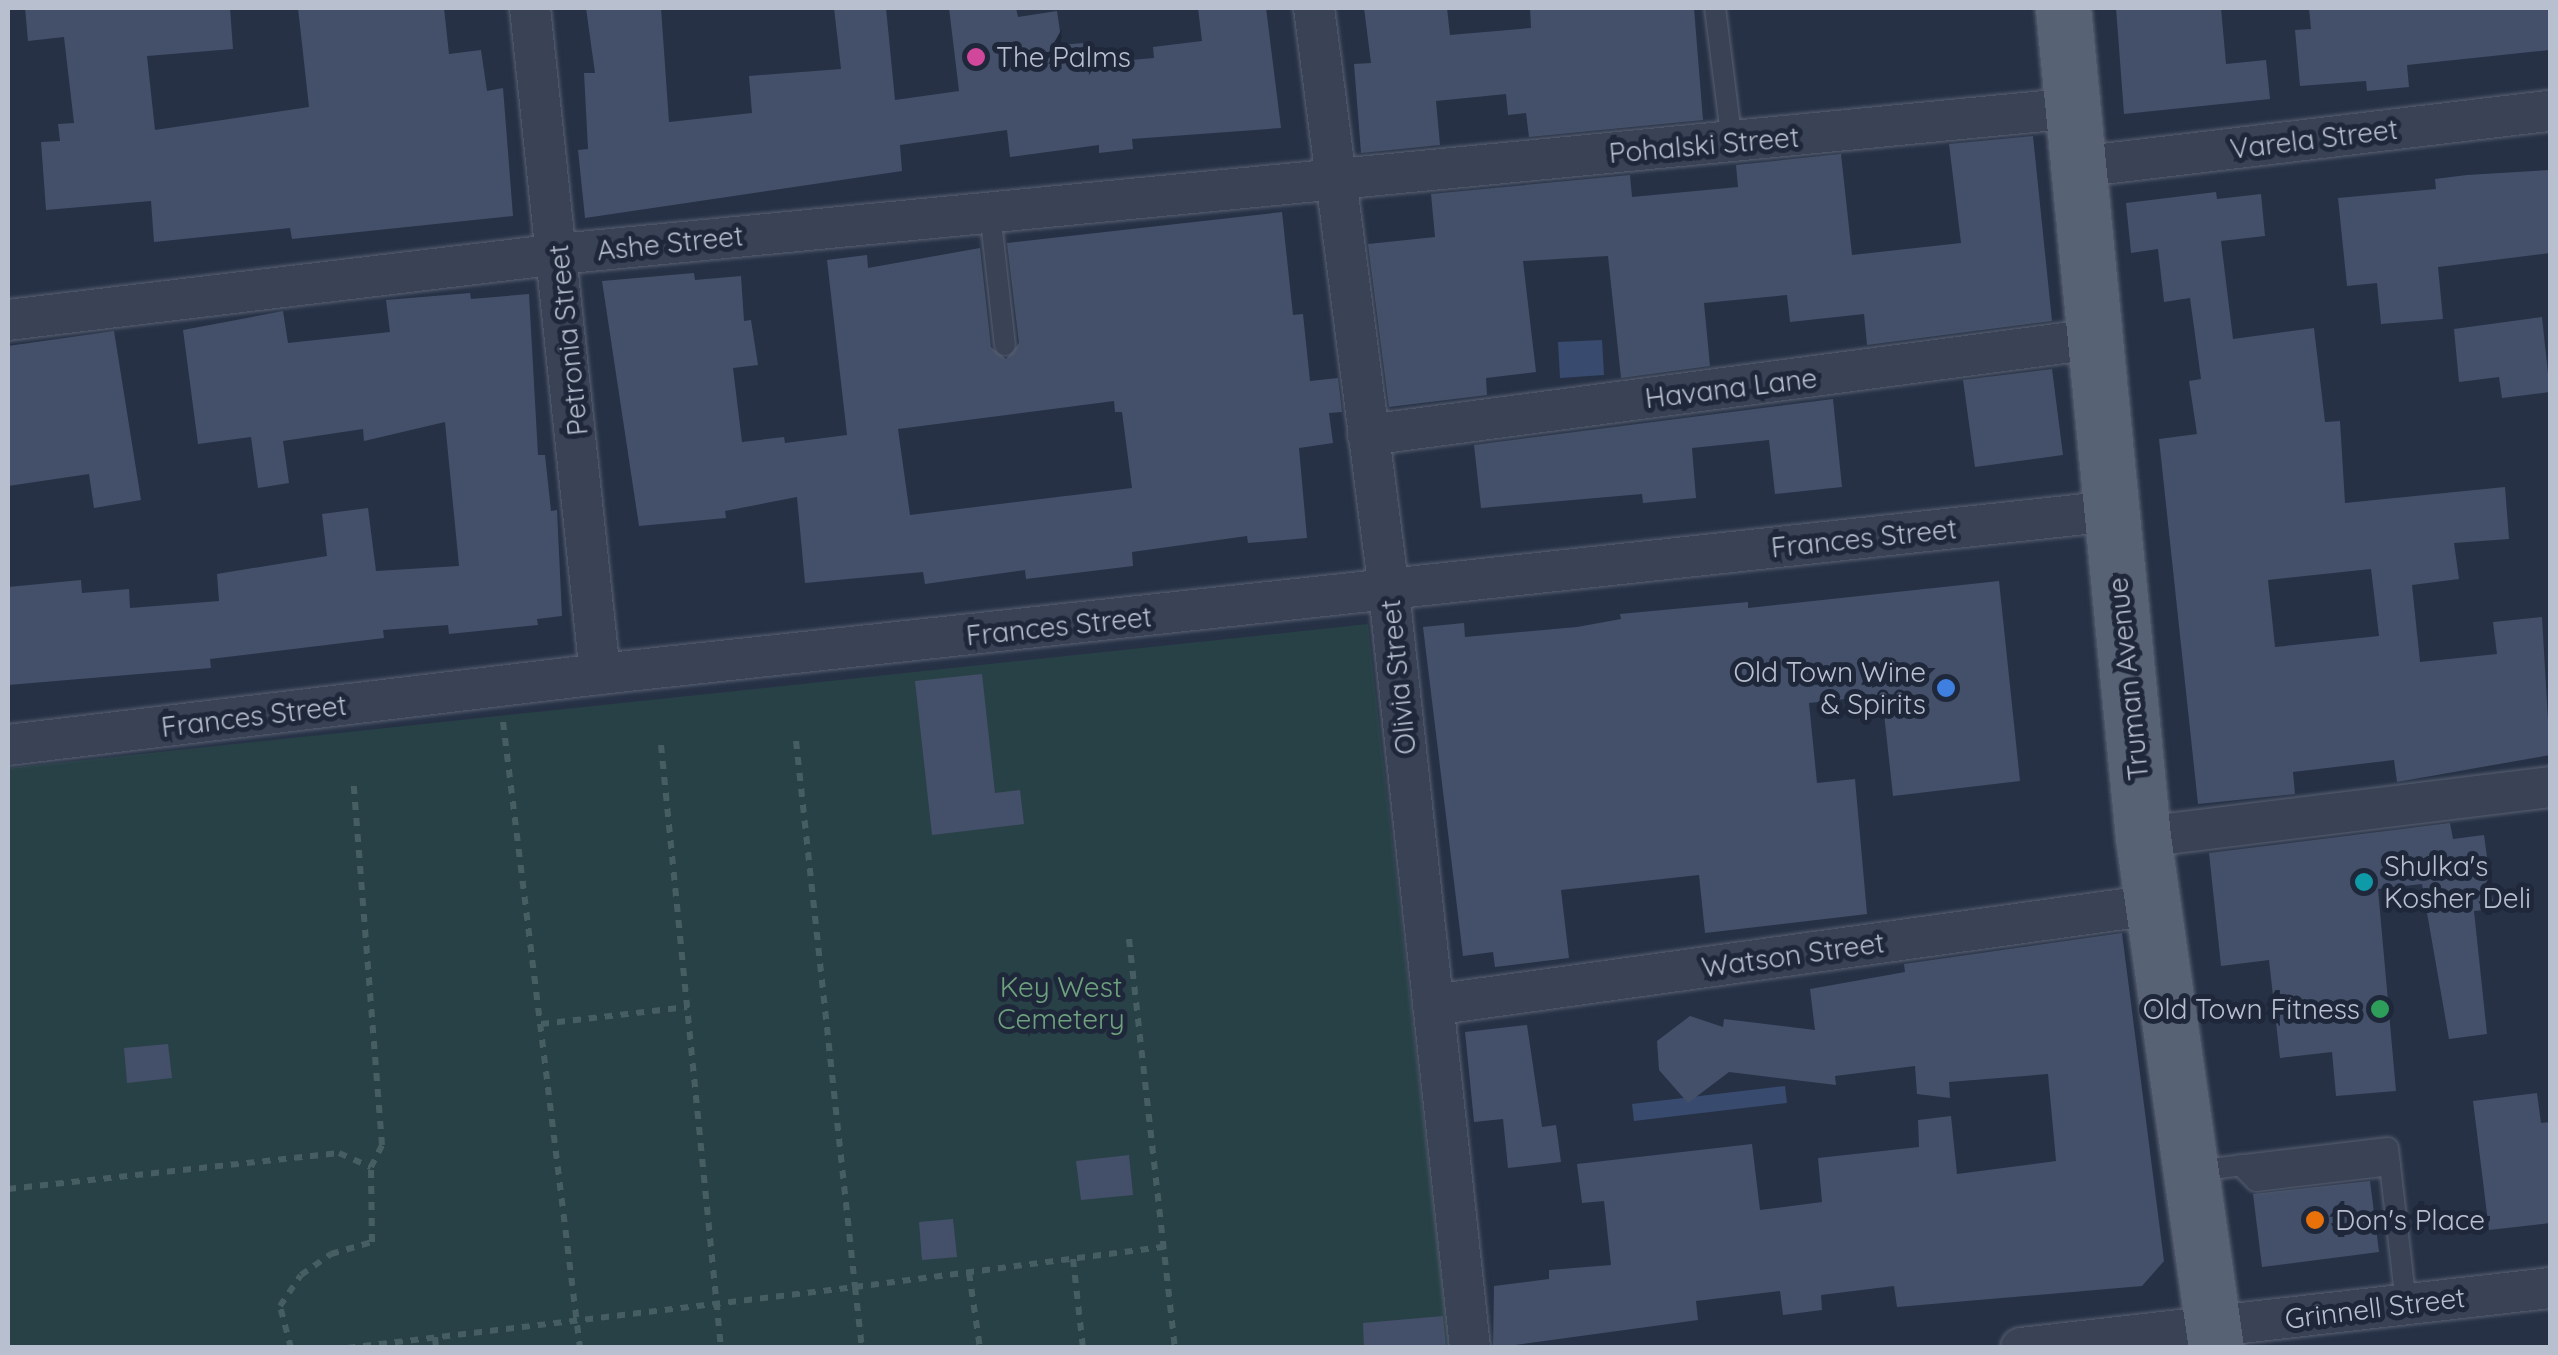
<!DOCTYPE html>
<style>
body{margin:0}
#map{position:relative;width:2558px;height:1355px;overflow:hidden;background:#263146;font-family:Quicksand,sans-serif}
div>[style]{position:absolute}
.green>*{inset:0;background:#284147}
.water>*{inset:0;background:#384a6e}
.building>*{inset:0;background:#445069}
.path>*{height:6px;margin-top:-3px;transform-origin:0;background:repeating-linear-gradient(90deg,#465e62 0 8px,transparent 0 16px)}
.roads{filter:drop-shadow(0 0 2px #596172) drop-shadow(0 0 2px #596172)}
.lane>*{height:20px;margin:-10px;padding:0 10px;transform-origin:10px;border-radius:10px;background:#3a4355}
.street>*{height:40px;margin:-20px;padding:0 20px;transform-origin:20px;border-radius:20px;background:#3a4355}
.primary>*{height:55px;margin:-27.5px;padding:0 27.5px;transform-origin:27.5px;border-radius:27.5px;background:#586275}
.dots>*{width:28px;height:28px;translate:-50% -50%;box-sizing:border-box;border:5px solid #1f283b;border-radius:50%}
span{translate:-50% -50%;white-space:nowrap;text-align:center;line-height:1.15;-webkit-text-stroke:10px #1f283b;paint-order:stroke}
.poi-label{font-size:28px;color:#b8bfce}
.left{translate:0 -50%;text-align:left}
.right{translate:-100% -50%;text-align:right}
.street-label{font-size:28px;color:#b8bfce}
.park-label{font-size:28px;color:#6ea17d}
.frame{position:absolute;inset:0;border:10px solid #b8bfce;pointer-events:none}
</style>
<div id="map">
<div class="green">
<i style="clip-path:polygon(1368px 624px,1449px 1347px,8px 1347px,8px 768px)"></i>
</div>
<div class="water">
<i style="clip-path:polygon(1602px 340px,1604px 375px,1560px 378px,1558px 342px)"></i>
<i style="clip-path:polygon(1785px 1086px,1787px 1103px,1634px 1121px,1632px 1104px)"></i>
</div>
<div class="building">
<i style="clip-path:polygon(25px 8px,230px 8px,233px 49px,147px 56px,155px 130px,309px 107px,298px 8px,444px 8px,449px 54px,481px 50px,487px 91px,503px 88px,513px 216px,292px 239px,290px 228px,154px 242px,151px 201px,46px 210px,41px 142px,60px 141px,58px 124px,74px 123px,64px 37px,28px 41px)"></i>
<i style="clip-path:polygon(586px 8px,661px 8px,669px 122px,752px 113px,749px 76px,841px 69px,834px 8px,886px 8px,895px 100px,959px 91px,949px 8px,1016px 8px,1018px 17px,1057px 11px,1062px 45px,1083px 43px,1084px 64px,1154px 58px,1153px 47px,1202px 41px,1198px 8px,1266px 8px,1281px 128px,1132px 139px,1133px 149px,1099px 153px,1099px 145px,1010px 157px,1007px 130px,900px 145px,902px 171px,585px 218px,578px 150px,588px 149px,584px 73px,595px 73px)"></i>
<i style="clip-path:polygon(1364px 8px,1447px 8px,1450px 35px,1531px 28px,1530px 8px,1694px 8px,1703px 120px,1529px 137px,1526px 113px,1508px 115px,1506px 94px,1436px 101px,1440px 145px,1361px 153px,1354px 64px,1371px 63px)"></i>
<i style="clip-path:polygon(2116px 8px,2221px 8px,2226px 64px,2266px 60px,2270px 99px,2124px 114px)"></i>
<i style="clip-path:polygon(2309px 8px,2550px 8px,2550px 50px,2407px 65px,2409px 87px,2367px 91px,2366px 81px,2300px 86px,2295px 30px,2311px 29px)"></i>
<i style="clip-path:polygon(2033px 136px,2052px 321px,1867px 345px,1864px 314px,1790px 322px,1787px 295px,1704px 303px,1710px 366px,1621px 378px,1608px 256px,1523px 261px,1536px 372px,1486px 378px,1487px 395px,1389px 407px,1368px 244px,1435px 237px,1431px 194px,1630px 175px,1632px 197px,1738px 187px,1736px 165px,1841px 154px,1852px 255px,1961px 243px,1949px 144px)"></i>
<i style="clip-path:polygon(2550px 170px,2550px 253px,2438px 267px,2443px 319px,2381px 324px,2377px 283px,2347px 286px,2338px 198px,2436px 189px,2435px 179px,2467px 175px)"></i>
<i style="clip-path:polygon(evenodd,2216px 192px,2217px 199px,2261px 194px,2265px 236px,2221px 241px,2233px 339px,2314px 328px,2325px 422px,2340px 421px,2345px 503px,2505px 487px,2509px 539px,2454px 543px,2459px 579px,2412px 585px,2420px 662px,2497px 654px,2493px 622px,2542px 617px,2550px 755px,2397px 782px,2394px 760px,2293px 772px,2295px 794px,2198px 804px,2159px 439px,2197px 434px,2189px 381px,2201px 379px,2190px 298px,2164px 302px,2158px 249px,2131px 253px,2126px 203px,2216px 192px,2371px 569px,2379px 636px,2275px 647px,2268px 580px,2371px 569px)"></i>
<i style="clip-path:polygon(evenodd,1282px 212px,1293px 315px,1303px 314px,1310px 381px,1338px 378px,1342px 412px,1329px 413px,1333px 443px,1299px 448px,1307px 538px,1248px 543px,1247px 536px,1132px 552px,1133px 566px,1026px 579px,1025px 570px,925px 584px,923px 572px,805px 583px,797px 497px,725px 511px,726px 518px,639px 526px,602px 281px,694px 273px,695px 280px,741px 276px,744px 321px,751px 320px,758px 365px,733px 368px,742px 442px,784px 437px,785px 443px,847px 435px,827px 260px,867px 255px,868px 268px,980px 248px,991px 347px,1006px 359px,1019px 343px,1007px 243px,1282px 212px,1114px 401px,1115px 412px,1122px 412px,1132px 488px,910px 515px,898px 429px,1114px 401px)"></i>
<i style="clip-path:polygon(470px 293px,471px 299px,529px 294px,538px 455px,545px 455px,551px 511px,557px 510px,562px 616px,537px 619px,538px 625px,449px 634px,448px 625px,383px 630px,384px 638px,210px 659px,211px 668px,8px 685px,8px 587px,81px 580px,82px 593px,129px 589px,130px 608px,219px 601px,217px 574px,327px 556px,322px 514px,368px 508px,376px 571px,459px 566px,445px 422px,364px 441px,363px 429px,283px 441px,289px 483px,258px 488px,251px 437px,198px 444px,183px 330px,283px 311px,288px 343px,390px 332px,386px 300px)"></i>
<i style="clip-path:polygon(2542px 317px,2550px 392px,2502px 398px,2499px 377px,2459px 382px,2454px 329px)"></i>
<i style="clip-path:polygon(114px 331px,141px 500px,94px 508px,89px 474px,8px 486px,8px 346px)"></i>
<i style="clip-path:polygon(2052px 369px,2063px 455px,1975px 467px,1963px 380px)"></i>
<i style="clip-path:polygon(1833px 399px,1842px 487px,1775px 494px,1769px 440px,1692px 448px,1696px 498px,1643px 503px,1642px 494px,1481px 508px,1474px 445px)"></i>
<i style="clip-path:polygon(1999px 581px,2020px 781px,1893px 796px,1882px 695px,1809px 703px,1817px 783px,1855px 779px,1867px 914px,1705px 933px,1699px 875px,1561px 890px,1569px 958px,1495px 967px,1493px 952px,1463px 956px,1423px 627px,1464px 623px,1465px 637px,1577px 627px,1621px 619px,1620px 614px,1748px 602px,1748px 608px)"></i>
<i style="clip-path:polygon(982px 674px,995px 793px,1020px 790px,1024px 824px,932px 835px,915px 681px)"></i>
<i style="clip-path:polygon(2450px 823px,2453px 839px,2484px 835px,2494px 909px,2474px 911px,2487px 1034px,2449px 1039px,2422px 884px,2378px 889px,2396px 1091px,2336px 1096px,2332px 1052px,2280px 1058px,2269px 960px,2221px 966px,2209px 853px)"></i>
<i style="clip-path:polygon(2122px 933px,2164px 1261px,2142px 1286px,1897px 1307px,1894px 1286px,1821px 1295px,1822px 1310px,1783px 1315px,1780px 1291px,1696px 1301px,1698px 1320px,1493px 1348px,1494px 1286px,1549px 1279px,1549px 1270px,1611px 1265px,1604px 1201px,1582px 1203px,1577px 1164px,1752px 1144px,1760px 1210px,1822px 1202px,1818px 1158px,1919px 1147px,1918px 1120px,1951px 1116px,1957px 1174px,2056px 1161px,2048px 1074px,1949px 1082px,1950px 1098px,1917px 1094px,1915px 1066px,1835px 1076px,1836px 1085px,1729px 1072px,1688px 1103px,1659px 1070px,1657px 1041px,1690px 1016px,1723px 1027px,1724px 1019px,1815px 1030px,1810px 989px,1905px 972px,1904px 964px)"></i>
<i style="clip-path:polygon(1527px 1025px,1542px 1127px,1556px 1125px,1561px 1162px,1508px 1168px,1503px 1119px,1474px 1122px,1465px 1032px)"></i>
<i style="clip-path:polygon(168px 1044px,172px 1078px,127px 1083px,124px 1048px)"></i>
<i style="clip-path:polygon(2537px 1093px,2541px 1123px,2550px 1122px,2550px 1223px,2489px 1230px,2473px 1101px)"></i>
<i style="clip-path:polygon(1129px 1155px,1133px 1195px,1081px 1200px,1076px 1161px)"></i>
<i style="clip-path:polygon(2370px 1181px,2379px 1252px,2262px 1267px,2253px 1194px)"></i>
<i style="clip-path:polygon(953px 1219px,957px 1257px,922px 1260px,919px 1222px)"></i>
<i style="clip-path:polygon(1443px 1316px,1446px 1348px,1364px 1348px,1363px 1323px)"></i>
</div>
<div class="path">
<i style="left:503px;top:722px;width:631px;rotate:82.99deg"></i>
<i style="left:796px;top:741px;width:549px;rotate:83.83deg"></i>
<i style="left:855px;top:1287px;width:312px;rotate:-7.4deg"></i>
<i style="left:661px;top:745px;width:606px;rotate:84.32deg"></i>
<i style="left:1129px;top:939px;width:412px;rotate:83.6deg"></i>
<i style="left:541px;top:1024px;width:147px;rotate:-6.6deg"></i>
<i style="left:8px;top:1189px;width:333px;rotate:-6.2deg"></i>
<i style="left:339px;top:1153px;width:35px;rotate:24deg"></i>
<i style="left:1073px;top:1259px;width:90px;rotate:83.6deg"></i>
<i style="left:969px;top:1273px;width:76px;rotate:81.7deg"></i>
<i style="left:435px;top:1337px;width:11px;rotate:85deg"></i>
<i style="left:291px;top:1348px;width:43px;rotate:-104.7deg"></i>
<i style="left:280px;top:1306px;width:37px;rotate:-56deg"></i>
<i style="left:301px;top:1275px;width:37px;rotate:-35deg"></i>
<i style="left:331px;top:1254px;width:43px;rotate:-16.3deg"></i>
<i style="left:372px;top:1242px;width:75px;rotate:-90.8deg"></i>
<i style="left:371px;top:1167px;width:25px;rotate:-63deg"></i>
<i style="left:382px;top:1145px;width:368px;rotate:-94.5deg"></i>
<i style="left:347px;top:1348px;width:512px;rotate:-6.85deg"></i>
<i style="left:855px;top:1287px;width:61px;rotate:83.5deg"></i>
</div>
<div class="roads">
<div class="lane">
<i style="left:1715px;top:8px;width:136px;rotate:82.8deg"></i>
<i style="left:990px;top:212px;width:134px;rotate:83.6deg"></i>
<i style="left:2240px;top:1165px;width:23px;rotate:45deg"></i>
<i style="left:2256px;top:1181px;width:135px;rotate:-6.8deg"></i>
<i style="left:2194px;top:1171px;width:195px;rotate:-6.8deg"></i>
<i style="left:2388px;top:1148px;width:157px;rotate:83.4deg"></i>
</div>
<div class="street">
<i style="left:530px;top:8px;width:670px;rotate:84deg"></i>
<i style="left:1314px;top:8px;width:588px;rotate:82.67deg"></i>
<i style="left:1389px;top:591px;width:761px;rotate:83.89deg"></i>
<i style="left:2078px;top:167px;width:475px;rotate:-6.8deg"></i>
<i style="left:8px;top:320px;width:555px;rotate:-6.83deg"></i>
<i style="left:559px;top:254px;width:1523px;rotate:-5.5deg"></i>
<i style="left:1368px;top:435px;width:732px;rotate:-7.53deg"></i>
<i style="left:8px;top:745px;width:596px;rotate:-6.84deg"></i>
<i style="left:600px;top:674px;width:1521px;rotate:-6.15deg"></i>
<i style="left:2143px;top:837px;width:410px;rotate:-7deg"></i>
<i style="left:1433px;top:1005px;width:727px;rotate:-7.91deg"></i>
<i style="left:2021px;top:1348px;width:532px;rotate:-6.47deg"></i>
</div>
<div class="primary">
<i style="left:2063px;top:8px;width:833px;rotate:84.49deg"></i>
<i style="left:2143px;top:837px;width:516px;rotate:81.87deg"></i>
</div>
</div>
<div class="dots">
<i style="left:976px;top:57px;background:#d1479c"></i>
<i style="left:1946px;top:688px;background:#3f7fe0"></i>
<i style="left:2364px;top:882px;background:#0f9aa8"></i>
<i style="left:2380px;top:1009px;background:#2e9e5b"></i>
<i style="left:2315px;top:1220px;background:#e8710a"></i>
</div>
<div class="poi-label">
<span class="left" style="left:996px;top:57px">The Palms</span>
<span class="right" style="left:1926px;top:688px">Old Town Wine<br>&amp; Spirits</span>
<span class="left" style="left:2384px;top:882px">Shulka's<br>Kosher Deli</span>
<span class="right" style="left:2360px;top:1009px">Old Town Fitness</span>
<span class="left" style="left:2335px;top:1220px">Don's Place</span>
</div>
<div class="street-label">
<span style="left:2314px;top:139px;rotate:-7deg">Varela Street</span>
<span style="left:1704px;top:145px;rotate:-5deg">Pohalski Street</span>
<span style="left:670px;top:243px;rotate:-6deg">Ashe Street</span>
<span style="left:568px;top:340px;rotate:-96deg">Petronia Street</span>
<span style="left:1731px;top:388px;rotate:-7deg">Havana Lane</span>
<span style="left:1864px;top:538px;rotate:-6deg">Frances Street</span>
<span style="left:1059px;top:626px;rotate:-6deg">Frances Street</span>
<span style="left:1398px;top:677px;rotate:-96deg">Olivia Street</span>
<span style="left:2128px;top:679px;rotate:-96deg">Truman Avenue</span>
<span style="left:254px;top:716px;rotate:-7deg">Frances Street</span>
<span style="left:1793px;top:955px;rotate:-8deg">Watson Street</span>
<span style="left:2375px;top:1308px;rotate:-7deg">Grinnell Street</span>
</div>
<div class="park-label">
<span style="left:1061px;top:1003px">Key West<br>Cemetery</span>
</div>
<div class="frame"></div>
</div>
